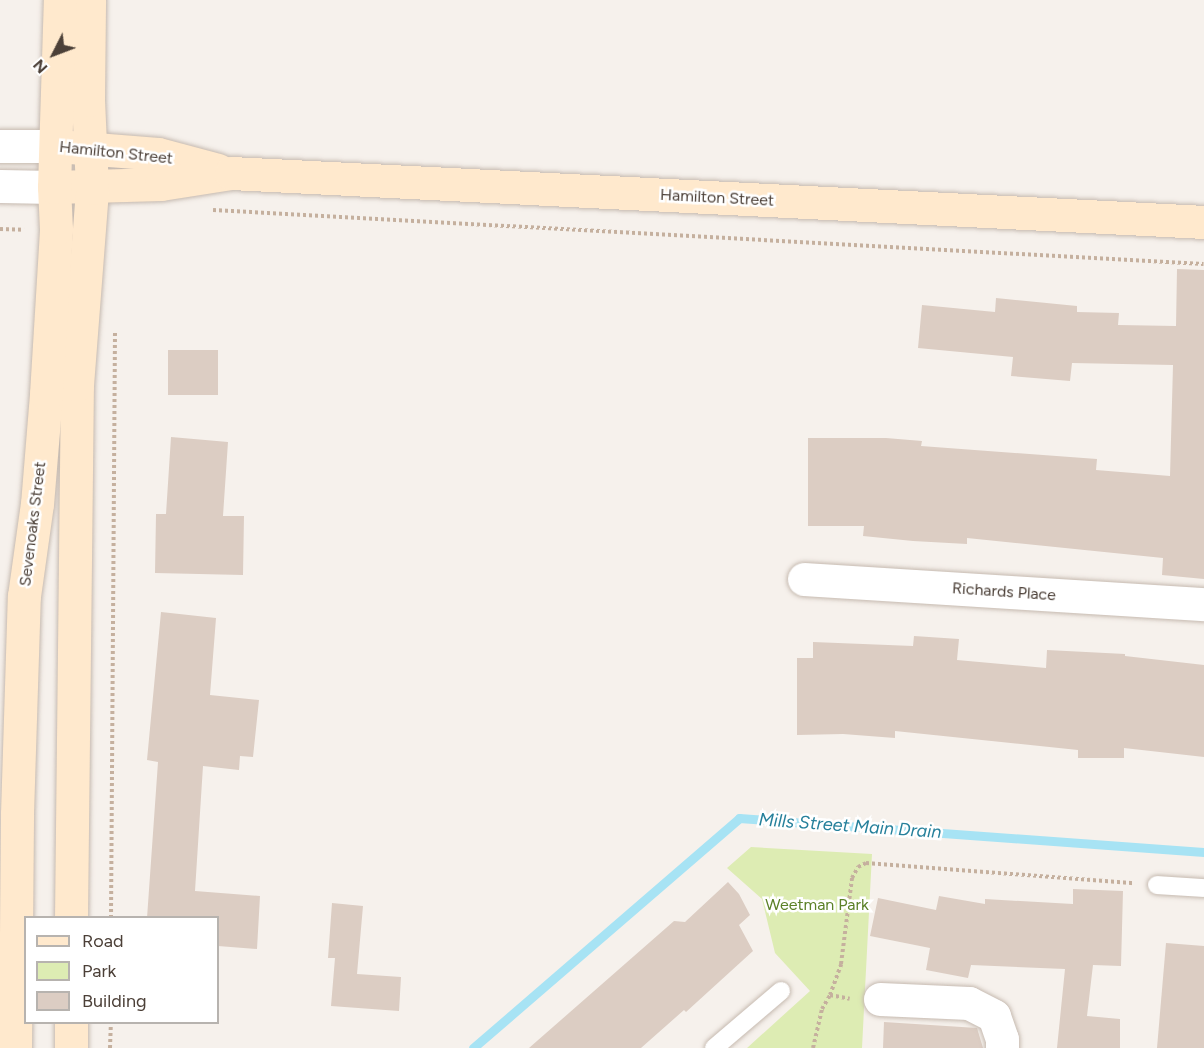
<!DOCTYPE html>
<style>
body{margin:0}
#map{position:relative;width:1204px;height:1048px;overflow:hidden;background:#f6f1ec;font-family:Figtree,sans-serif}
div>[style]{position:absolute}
.green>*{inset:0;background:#ddecb3}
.stream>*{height:9px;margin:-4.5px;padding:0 4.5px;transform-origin:4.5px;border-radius:4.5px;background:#a7e3f4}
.building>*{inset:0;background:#dccdc3}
.path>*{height:4px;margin-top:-2px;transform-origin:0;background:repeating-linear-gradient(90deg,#c5b09e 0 3px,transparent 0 6px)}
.roads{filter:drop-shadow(0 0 2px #c6bab0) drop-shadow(0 0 2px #c6bab0)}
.service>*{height:18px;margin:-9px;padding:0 9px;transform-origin:9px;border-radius:9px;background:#fff}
.minor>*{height:33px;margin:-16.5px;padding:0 16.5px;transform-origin:16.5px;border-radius:16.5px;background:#fff}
.tertiary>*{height:33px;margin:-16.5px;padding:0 16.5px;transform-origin:16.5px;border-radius:16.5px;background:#fff}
.secondary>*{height:33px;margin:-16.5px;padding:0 16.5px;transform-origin:16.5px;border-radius:16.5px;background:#ffe9cd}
span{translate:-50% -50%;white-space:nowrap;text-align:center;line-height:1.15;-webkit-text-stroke:5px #fff;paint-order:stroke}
.street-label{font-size:16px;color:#4c4038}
.park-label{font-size:16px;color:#5b8127}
.water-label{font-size:18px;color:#26809b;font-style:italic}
.legend{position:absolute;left:24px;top:916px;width:195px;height:108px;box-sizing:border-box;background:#fff;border:2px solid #b7b3af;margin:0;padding:8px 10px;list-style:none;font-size:18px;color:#4c4038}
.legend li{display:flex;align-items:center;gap:12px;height:30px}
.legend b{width:30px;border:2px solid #b7b3af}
.north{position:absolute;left:24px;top:24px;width:60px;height:60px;-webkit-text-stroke:4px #fff;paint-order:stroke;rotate:228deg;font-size:16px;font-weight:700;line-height:24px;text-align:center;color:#4c4038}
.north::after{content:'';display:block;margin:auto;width:21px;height:27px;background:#4c4038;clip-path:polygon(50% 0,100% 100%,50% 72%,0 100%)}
</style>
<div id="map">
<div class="green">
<i style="clip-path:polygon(751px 847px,872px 854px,862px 1048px,747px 1048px,810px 991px,775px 953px,762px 899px,727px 868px)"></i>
</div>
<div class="stream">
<i style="left:473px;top:1048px;width:352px;rotate:-40.8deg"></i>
<i style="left:739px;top:818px;width:466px;rotate:4.2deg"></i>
</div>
<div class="building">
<i style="clip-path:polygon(1177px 269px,1204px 270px,1204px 579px,1162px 575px,1163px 558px,967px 538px,967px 544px,913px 541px,863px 536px,864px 526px,808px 526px,808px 438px,886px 438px,922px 441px,921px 446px,1097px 459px,1096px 470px,1170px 476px,1173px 365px,1072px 363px,1070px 381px,1011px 376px,1013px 357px,918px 348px,922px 305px,995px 312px,996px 298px,1077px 306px,1077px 312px,1119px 313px,1118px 325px,1176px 326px)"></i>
<i style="clip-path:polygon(168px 350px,218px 350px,218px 395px,168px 395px)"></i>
<i style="clip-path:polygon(171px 437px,228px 442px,223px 516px,244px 516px,243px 575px,155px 573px,156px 514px,166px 514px)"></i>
<i style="clip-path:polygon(161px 612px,216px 618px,210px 695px,259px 700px,253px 757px,240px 756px,239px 770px,203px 766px,195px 891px,260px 896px,257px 949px,218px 946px,218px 918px,147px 918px,158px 762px,147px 760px)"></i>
<i style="clip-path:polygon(914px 636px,959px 639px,957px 660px,1046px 668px,1047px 650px,1125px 654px,1125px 656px,1204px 665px,1204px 757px,1124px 748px,1124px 758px,1078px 758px,1078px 750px,895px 731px,895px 738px,843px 734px,797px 735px,797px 658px,813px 658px,813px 642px,913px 646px)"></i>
<i style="clip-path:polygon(728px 882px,739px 894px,750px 915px,739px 925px,753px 951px,686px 1012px,684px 1010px,641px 1048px,529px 1048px,674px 921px,685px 922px)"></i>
<i style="clip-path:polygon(1073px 889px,1123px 891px,1121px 966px,1093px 965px,1087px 1016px,1120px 1019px,1120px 1048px,1057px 1048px,1065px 969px,971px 965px,968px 978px,926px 970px,930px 948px,870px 936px,878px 898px,936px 910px,939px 896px,985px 904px,985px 899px,1073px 904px)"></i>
<i style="clip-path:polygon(332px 903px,363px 906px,357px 974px,401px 977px,399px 1011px,331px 1006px,335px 958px,328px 958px)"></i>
<i style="clip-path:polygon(1166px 943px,1204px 946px,1204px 1048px,1157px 1048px)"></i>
<i style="clip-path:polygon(884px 1022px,977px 1028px,983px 1048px,883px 1048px)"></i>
</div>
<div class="path">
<i style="left:213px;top:210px;width:992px;rotate:3.12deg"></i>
<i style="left:0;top:229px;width:24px;rotate:2deg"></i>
<i style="left:111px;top:918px;width:585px;rotate:-89.61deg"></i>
<i style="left:830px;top:995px;width:33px;rotate:-70deg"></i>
<i style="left:841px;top:964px;width:87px;rotate:-82.7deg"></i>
<i style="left:852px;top:878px;width:13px;rotate:-61deg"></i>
<i style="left:858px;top:867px;width:9px;rotate:-27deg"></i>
<i style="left:866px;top:863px;width:269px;rotate:4.3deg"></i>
<i style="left:110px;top:1048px;width:26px;rotate:-88deg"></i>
<i style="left:813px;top:1048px;width:40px;rotate:-77deg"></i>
<i style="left:822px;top:1009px;width:16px;rotate:-60deg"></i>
<i style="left:830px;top:995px;width:20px;rotate:11deg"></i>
</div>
<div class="roads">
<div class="service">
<i style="left:1157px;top:885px;width:47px;rotate:3.7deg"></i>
<i style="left:714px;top:1048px;width:88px;rotate:-40.4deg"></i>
</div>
<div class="minor">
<i style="left:804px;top:579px;width:401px;rotate:3.6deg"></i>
<i style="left:880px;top:999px;width:89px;rotate:2.6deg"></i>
<i style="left:969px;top:1003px;width:28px;rotate:27deg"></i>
<i style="left:994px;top:1016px;width:24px;rotate:71deg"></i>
<i style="left:1002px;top:1039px;width:9px;rotate:90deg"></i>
</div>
<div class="tertiary">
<i style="left:0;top:146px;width:55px"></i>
<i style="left:0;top:186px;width:54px;rotate:1.1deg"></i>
</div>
<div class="secondary">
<i style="left:70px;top:147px;width:88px;rotate:4.5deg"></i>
<i style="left:158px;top:154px;width:62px;rotate:14.9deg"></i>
<i style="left:54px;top:187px;width:107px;rotate:-1.6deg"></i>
<i style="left:161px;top:184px;width:71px;rotate:-8.9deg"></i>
<i style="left:231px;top:173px;width:974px;rotate:2.88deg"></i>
<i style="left:71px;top:918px;width:533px;rotate:-89.36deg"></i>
<i style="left:77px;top:385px;width:198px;rotate:-85.6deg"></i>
<i style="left:92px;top:188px;width:88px;rotate:-92.6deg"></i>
<i style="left:88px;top:100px;width:100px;rotate:-89.4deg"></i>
<i style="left:15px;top:1048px;width:234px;rotate:-89.5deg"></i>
<i style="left:17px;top:814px;width:218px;rotate:-88.2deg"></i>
<i style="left:24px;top:596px;width:93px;rotate:-82deg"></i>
<i style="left:37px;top:504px;width:110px;rotate:-85.3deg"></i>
<i style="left:46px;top:394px;width:165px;rotate:-86.5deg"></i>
<i style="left:56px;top:229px;width:42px;rotate:-92.7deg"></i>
<i style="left:54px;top:187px;width:187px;rotate:-88.2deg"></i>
<i style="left:71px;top:1048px;width:26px;rotate:-90deg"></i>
</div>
</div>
<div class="street-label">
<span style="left:116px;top:153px;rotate:6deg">Hamilton Street</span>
<span style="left:717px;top:198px;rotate:3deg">Hamilton Street</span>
<span style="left:33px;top:524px;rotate:-83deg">Sevenoaks Street</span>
<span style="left:1004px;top:592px;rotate:4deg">Richards Place</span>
</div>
<div class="park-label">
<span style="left:817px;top:905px">Weetman Park</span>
</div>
<div class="water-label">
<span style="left:850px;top:826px;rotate:4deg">Mills Street Main Drain</span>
</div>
<ul class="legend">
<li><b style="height:8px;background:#ffe9cd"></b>Road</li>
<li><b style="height:16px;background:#ddecb3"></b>Park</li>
<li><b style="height:16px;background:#dccdc3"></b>Building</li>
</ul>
<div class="north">N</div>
</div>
